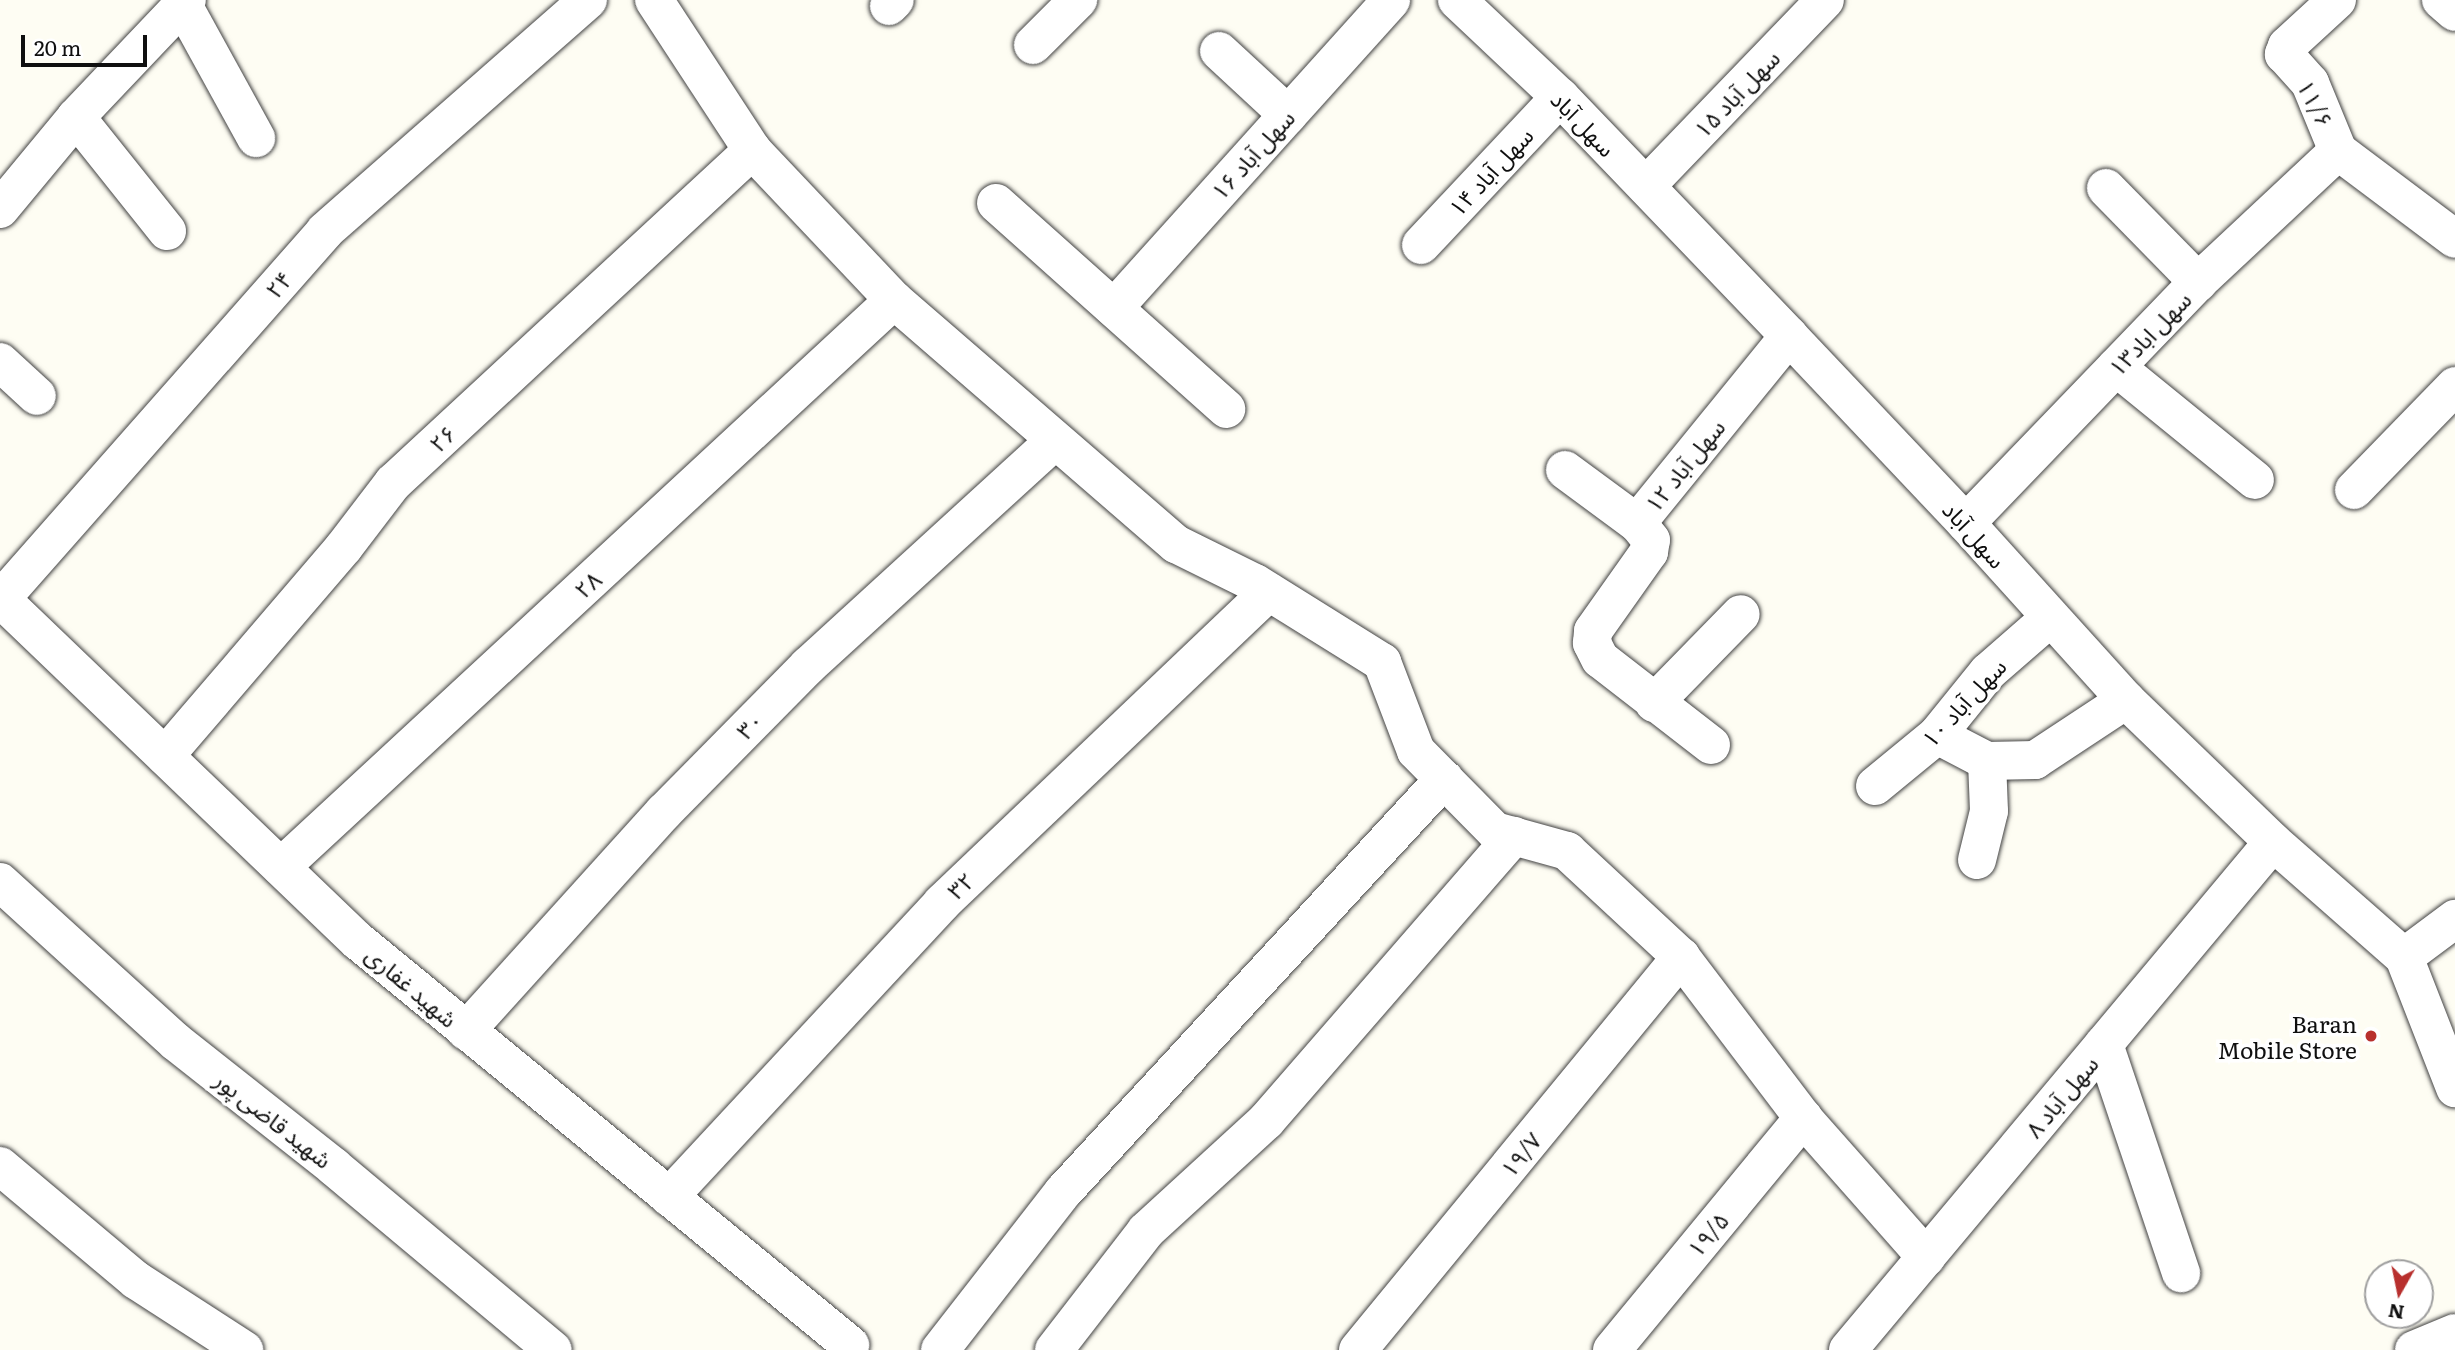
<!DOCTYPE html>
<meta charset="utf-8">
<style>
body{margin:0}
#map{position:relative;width:2455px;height:1350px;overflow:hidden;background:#fefdf3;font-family:Literata,"Noto Sans Arabic",serif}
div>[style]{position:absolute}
.roads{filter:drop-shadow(0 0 2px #424242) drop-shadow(0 0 2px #424242)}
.minor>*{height:38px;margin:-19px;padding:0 19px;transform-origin:19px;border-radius:19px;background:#fff}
.dots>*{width:19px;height:19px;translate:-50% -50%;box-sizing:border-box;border:4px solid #fff;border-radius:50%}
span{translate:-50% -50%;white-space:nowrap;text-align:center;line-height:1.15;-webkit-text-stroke:7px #fff;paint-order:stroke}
.street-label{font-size:23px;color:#0f0f0f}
.poi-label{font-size:23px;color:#0f0f0f}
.right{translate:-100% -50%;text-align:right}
.north{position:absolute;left:2364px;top:1259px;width:70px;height:70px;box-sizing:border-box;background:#fff;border:2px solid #9f9f9f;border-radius:50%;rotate:189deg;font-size:19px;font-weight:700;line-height:28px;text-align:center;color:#0f0f0f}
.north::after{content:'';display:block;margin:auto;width:24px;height:32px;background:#b8302e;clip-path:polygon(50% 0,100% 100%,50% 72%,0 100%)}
.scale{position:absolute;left:21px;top:35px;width:126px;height:32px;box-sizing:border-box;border:4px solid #0f0f0f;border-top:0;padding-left:9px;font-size:21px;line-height:24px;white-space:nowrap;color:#0f0f0f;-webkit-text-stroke:5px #fff;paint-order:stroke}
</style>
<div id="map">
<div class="roads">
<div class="minor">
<i style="left:654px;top:0;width:179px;rotate:56.8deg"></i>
<i style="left:752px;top:150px;width:207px;rotate:46.6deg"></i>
<i style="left:894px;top:300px;width:373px;rotate:40.9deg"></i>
<i style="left:1176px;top:544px;width:88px;rotate:26.3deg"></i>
<i style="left:1255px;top:583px;width:150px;rotate:31.9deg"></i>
<i style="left:1382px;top:662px;width:95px;rotate:69.1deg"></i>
<i style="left:1416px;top:751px;width:112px;rotate:45.4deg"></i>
<i style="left:1495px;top:831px;width:75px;rotate:15.5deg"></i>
<i style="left:1567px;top:851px;width:156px;rotate:42.9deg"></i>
<i style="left:1681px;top:957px;width:202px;rotate:52.8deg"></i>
<i style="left:1803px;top:1118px;width:186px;rotate:48.5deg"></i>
<i style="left:1457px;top:0;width:141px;rotate:43.3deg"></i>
<i style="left:1560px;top:97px;width:331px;rotate:46.2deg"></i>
<i style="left:1789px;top:336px;width:257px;rotate:46.6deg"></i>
<i style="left:1966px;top:523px;width:239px;rotate:47.9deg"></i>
<i style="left:2126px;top:700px;width:204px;rotate:44deg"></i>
<i style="left:2273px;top:842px;width:174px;rotate:41.3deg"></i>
<i style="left:2404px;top:957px;width:141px;rotate:68.7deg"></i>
<i style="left:2337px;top:0;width:68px;rotate:137.4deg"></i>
<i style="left:2287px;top:46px;width:9px;rotate:111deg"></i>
<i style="left:2284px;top:54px;width:39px;rotate:48deg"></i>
<i style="left:2310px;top:83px;width:74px;rotate:67.6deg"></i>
<i style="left:2441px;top:0;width:18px;rotate:41deg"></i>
<i style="left:183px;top:5px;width:152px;rotate:61.2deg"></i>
<i style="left:889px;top:6px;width:8px;rotate:-45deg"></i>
<i style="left:1033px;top:45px;width:64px;rotate:-45deg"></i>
<i style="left:1219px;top:51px;width:94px;rotate:42.8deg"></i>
<i style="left:76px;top:117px;width:146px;rotate:51.4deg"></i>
<i style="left:2338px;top:151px;width:146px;rotate:36.9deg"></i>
<i style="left:1646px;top:186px;width:258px;rotate:-46.1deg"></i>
<i style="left:2106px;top:188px;width:132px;rotate:45.6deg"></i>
<i style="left:996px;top:203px;width:309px;rotate:41.8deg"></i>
<i style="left:0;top:209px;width:119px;rotate:-50.4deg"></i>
<i style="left:76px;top:117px;width:161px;rotate:-46.5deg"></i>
<i style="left:1421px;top:245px;width:203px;rotate:-46.8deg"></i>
<i style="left:1114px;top:308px;width:414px;rotate:-48deg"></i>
<i style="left:0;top:362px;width:50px;rotate:42.6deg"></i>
<i style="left:2116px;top:367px;width:179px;rotate:39.1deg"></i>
<i style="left:1565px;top:470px;width:89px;rotate:36.4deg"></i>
<i style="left:2354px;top:490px;width:145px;rotate:-45.8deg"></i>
<i style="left:1966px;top:523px;width:335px;rotate:-46.1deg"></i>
<i style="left:2198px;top:282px;width:192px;rotate:-43.1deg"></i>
<i style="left:0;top:598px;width:496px;rotate:43.8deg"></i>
<i style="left:358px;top:941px;width:637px;rotate:39.39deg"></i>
<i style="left:1px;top:599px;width:490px;rotate:-48.6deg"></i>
<i style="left:325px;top:231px;width:350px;rotate:-41.3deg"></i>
<i style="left:1654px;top:703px;width:124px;rotate:-45.7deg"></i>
<i style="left:1937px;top:735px;width:56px;rotate:27.5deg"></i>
<i style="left:1987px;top:761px;width:48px;rotate:-1.2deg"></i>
<i style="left:2035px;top:760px;width:109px;rotate:-33.4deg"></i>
<i style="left:1711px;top:745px;width:140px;rotate:-142.2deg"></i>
<i style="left:1600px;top:659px;width:18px;rotate:-117deg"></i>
<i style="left:1592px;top:643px;width:12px;rotate:-85deg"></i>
<i style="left:1593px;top:631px;width:97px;rotate:-54.7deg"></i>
<i style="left:1649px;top:552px;width:12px;rotate:-81deg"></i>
<i style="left:1651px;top:540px;width:22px;rotate:-129deg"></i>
<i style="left:1637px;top:523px;width:241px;rotate:-50.9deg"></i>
<i style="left:165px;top:756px;width:275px;rotate:-49.4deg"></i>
<i style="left:344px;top:547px;width:81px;rotate:-52.6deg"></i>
<i style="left:393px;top:483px;width:490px;rotate:-42.8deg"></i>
<i style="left:1875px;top:786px;width:80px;rotate:-39.4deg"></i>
<i style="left:1937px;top:735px;width:81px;rotate:-51deg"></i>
<i style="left:1988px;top:672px;width:82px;rotate:-41.1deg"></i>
<i style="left:1977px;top:860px;width:50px;rotate:-76.2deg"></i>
<i style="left:1989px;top:811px;width:50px;rotate:-92.3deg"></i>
<i style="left:281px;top:867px;width:835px;rotate:-42.77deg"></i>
<i style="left:0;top:882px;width:238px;rotate:42.3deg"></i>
<i style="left:176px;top:1042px;width:201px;rotate:38.3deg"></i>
<i style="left:334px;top:1167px;width:285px;rotate:39.9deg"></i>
<i style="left:2404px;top:957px;width:64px;rotate:-36.7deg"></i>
<i style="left:466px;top:1031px;width:295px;rotate:-47.9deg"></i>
<i style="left:664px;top:812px;width:205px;rotate:-45.4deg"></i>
<i style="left:808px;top:666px;width:333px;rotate:-42.4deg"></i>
<i style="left:2104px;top:1044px;width:242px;rotate:71.4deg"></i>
<i style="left:0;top:1166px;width:177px;rotate:40deg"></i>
<i style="left:136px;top:1280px;width:129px;rotate:32.9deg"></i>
<i style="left:669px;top:1197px;width:401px;rotate:-47.1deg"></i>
<i style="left:942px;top:903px;width:451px;rotate:-43.6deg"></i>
<i style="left:940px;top:1350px;width:200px;rotate:-52.1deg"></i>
<i style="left:1063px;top:1192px;width:562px;rotate:-47.31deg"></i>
<i style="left:1054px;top:1350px;width:150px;rotate:-52.3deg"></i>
<i style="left:1146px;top:1231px;width:163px;rotate:-42.5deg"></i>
<i style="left:1266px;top:1121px;width:378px;rotate:-49deg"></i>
<i style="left:1358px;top:1350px;width:509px;rotate:-50.58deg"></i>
<i style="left:1612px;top:1350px;width:301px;rotate:-50.5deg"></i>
<i style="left:1848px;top:1350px;width:662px;rotate:-50.08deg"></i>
<i style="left:2414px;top:1350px;width:44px;rotate:-22.5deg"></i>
</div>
</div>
<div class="dots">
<i style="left:2371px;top:1036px;background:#b8302e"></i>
</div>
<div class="street-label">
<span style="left:1736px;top:93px;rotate:-46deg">سهل آباد ۱۵</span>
<span style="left:2316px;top:103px;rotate:63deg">۱۱/۶</span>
<span style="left:1584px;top:123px;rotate:46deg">سهل آباد</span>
<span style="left:1252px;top:154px;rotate:-48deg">سهل آباد ۱۶</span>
<span style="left:1490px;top:171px;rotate:-47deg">سهل آباد ۱۴</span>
<span style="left:278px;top:284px;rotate:-49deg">۲۴</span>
<span style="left:2149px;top:333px;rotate:-46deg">سهل اباد۱۳</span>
<span style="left:442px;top:438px;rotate:-43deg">۲۶</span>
<span style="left:1684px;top:465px;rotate:-51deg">سهل آباد ۱۲</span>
<span style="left:1975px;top:534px;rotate:48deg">سهل آباد</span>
<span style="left:587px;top:584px;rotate:-43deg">۲۸</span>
<span style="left:1963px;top:702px;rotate:-47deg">سهل آباد ۱۰</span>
<span style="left:749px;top:725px;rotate:-45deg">۳۰</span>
<span style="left:960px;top:885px;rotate:-43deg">۳۲</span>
<span style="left:412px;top:986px;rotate:40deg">شهید غفاری</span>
<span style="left:2061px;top:1096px;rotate:-50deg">سهل آباد ۸</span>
<span style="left:274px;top:1119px;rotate:38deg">شهید قاضی پور</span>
<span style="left:1520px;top:1154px;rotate:-51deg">۱۹/۷</span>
<span style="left:1707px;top:1234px;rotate:-50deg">۱۹/۵</span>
</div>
<div class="poi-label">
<span class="right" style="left:2357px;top:1036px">Baran<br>Mobile Store</span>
</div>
<div class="north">N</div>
<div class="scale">20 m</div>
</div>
